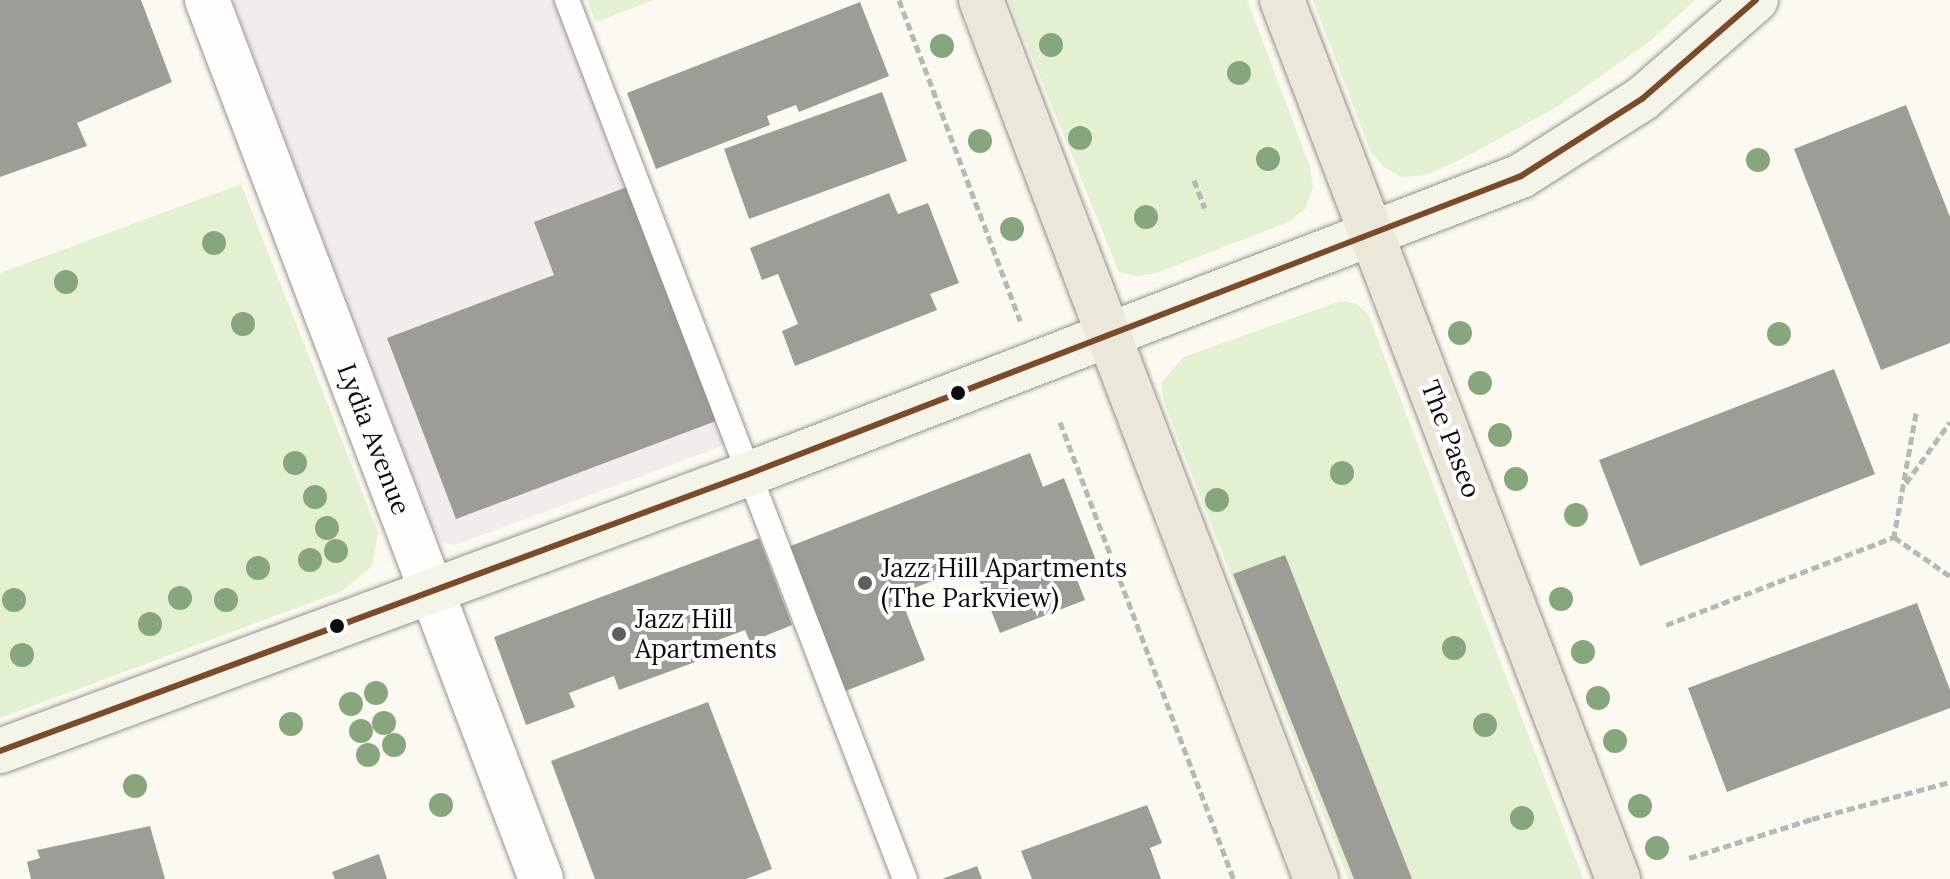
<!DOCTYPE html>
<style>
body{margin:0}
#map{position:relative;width:1950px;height:879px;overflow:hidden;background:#fbf9f0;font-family:Lora,serif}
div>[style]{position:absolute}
.industrial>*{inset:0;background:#f2eced}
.green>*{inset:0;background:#e3f0d1}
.building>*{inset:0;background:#9e9c96}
.path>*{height:5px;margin-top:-2.5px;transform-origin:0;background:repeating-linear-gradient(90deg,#b7b7b5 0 8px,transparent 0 12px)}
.roads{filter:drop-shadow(0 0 2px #94938f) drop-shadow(0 0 2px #94938f)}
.service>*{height:24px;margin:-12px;padding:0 12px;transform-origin:12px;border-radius:12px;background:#fefefd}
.minor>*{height:44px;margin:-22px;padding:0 22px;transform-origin:22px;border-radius:22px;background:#fefefd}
.secondary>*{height:44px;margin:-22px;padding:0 22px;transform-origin:22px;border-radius:22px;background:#f4f4e9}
.primary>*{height:44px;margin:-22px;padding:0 22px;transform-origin:22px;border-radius:22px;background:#ebe7d9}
.bus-1>*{height:6px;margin:-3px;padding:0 3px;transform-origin:3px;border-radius:3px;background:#7a4b2a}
.trees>*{width:24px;height:24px;margin:-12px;border-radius:50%;background:#88a67d}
.dots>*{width:22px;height:22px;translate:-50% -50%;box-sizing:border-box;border:4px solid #fff;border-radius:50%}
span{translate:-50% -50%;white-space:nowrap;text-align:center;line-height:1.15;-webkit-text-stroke:8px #fff;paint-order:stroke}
.street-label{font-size:26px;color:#0c0c0c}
.poi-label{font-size:26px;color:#0c0c0c}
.left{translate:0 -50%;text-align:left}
</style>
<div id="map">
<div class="industrial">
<i style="clip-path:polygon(233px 0,557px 0,730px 443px,455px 545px,443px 543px,433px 529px)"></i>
</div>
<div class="green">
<i style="clip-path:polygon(587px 0,653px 0,596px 22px)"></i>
<i style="clip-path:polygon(1009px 0,1247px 0,1310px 167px,1313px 188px,1305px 209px,1288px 222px,1157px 273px,1136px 276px,1119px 272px)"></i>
<i style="clip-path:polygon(1313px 0,1695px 0,1650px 41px,1558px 106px,1460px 160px,1426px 175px,1401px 177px,1384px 167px,1371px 152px)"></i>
<i style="clip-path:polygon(241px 184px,378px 532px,372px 566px,342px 591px,0 718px,0 273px)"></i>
<i style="clip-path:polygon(1341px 301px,1357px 304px,1368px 314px,1583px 879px,1348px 879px,1164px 402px,1161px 383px,1184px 357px)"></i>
</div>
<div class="building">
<i style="clip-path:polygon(0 0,141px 0,172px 82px,77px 123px,87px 146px,0 177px)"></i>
<i style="clip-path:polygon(860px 2px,889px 76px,799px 112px,796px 105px,767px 116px,770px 125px,656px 169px,627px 93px)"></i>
<i style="clip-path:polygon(882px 92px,907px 161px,749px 219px,724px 149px)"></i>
<i style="clip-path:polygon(1906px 105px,1950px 217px,1950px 343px,1881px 370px,1794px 149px)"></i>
<i style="clip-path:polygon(627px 187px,716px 421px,456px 519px,387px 338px,554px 275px,534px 222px)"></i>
<i style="clip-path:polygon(889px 193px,898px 214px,928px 203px,959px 283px,930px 294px,937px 310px,795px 366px,782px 331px,798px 324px,778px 274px,762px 280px,750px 248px)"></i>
<i style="clip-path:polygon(1834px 369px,1875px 474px,1640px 566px,1599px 460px)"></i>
<i style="clip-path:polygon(1030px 453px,1043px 487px,1064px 478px,1097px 563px,1074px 572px,1085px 600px,1000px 633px,973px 565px,899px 594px,925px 660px,843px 692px,788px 547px)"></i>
<i style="clip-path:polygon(759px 538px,792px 625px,750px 642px,745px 630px,702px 646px,706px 658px,619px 690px,614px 676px,569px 693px,575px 707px,526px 725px,494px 637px)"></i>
<i style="clip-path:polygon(1285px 555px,1412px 879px,1354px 879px,1233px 574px)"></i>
<i style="clip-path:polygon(1917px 603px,1950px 690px,1950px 708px,1727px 792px,1688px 688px)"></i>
<i style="clip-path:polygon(708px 702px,772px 869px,746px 879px,595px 879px,551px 761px)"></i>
<i style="clip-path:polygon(1147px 805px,1162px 843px,1150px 848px,1161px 879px,1032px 879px,1021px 851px)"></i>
<i style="clip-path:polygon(150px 826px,165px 879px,31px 879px,27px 862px,40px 858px,37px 850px)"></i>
<i style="clip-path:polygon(379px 854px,387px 879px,335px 879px,332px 872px)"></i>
<i style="clip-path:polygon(977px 866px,982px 879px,942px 879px)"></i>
</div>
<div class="path">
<i style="left:899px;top:0;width:343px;rotate:69.3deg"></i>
<i style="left:1194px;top:180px;width:30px;rotate:69deg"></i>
<i style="left:1916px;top:413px;width:126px;rotate:100.1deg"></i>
<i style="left:1894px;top:537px;width:68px;rotate:34.9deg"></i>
<i style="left:1060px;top:422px;width:489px;rotate:69.2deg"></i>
<i style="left:1906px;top:483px;width:75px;rotate:-54.2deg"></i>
<i style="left:1666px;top:625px;width:244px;rotate:-21.1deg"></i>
<i style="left:1689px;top:858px;width:129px;rotate:-17.6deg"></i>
<i style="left:1812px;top:819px;width:143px;rotate:-15deg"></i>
</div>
<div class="roads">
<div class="service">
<i style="left:567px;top:0;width:942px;rotate:68.97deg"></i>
</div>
<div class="minor">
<i style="left:207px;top:0;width:940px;rotate:69.19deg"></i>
</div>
<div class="secondary">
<i style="left:0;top:751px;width:801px;rotate:-20.31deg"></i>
<i style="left:751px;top:473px;width:825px;rotate:-21.09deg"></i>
<i style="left:1521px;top:176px;width:143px;rotate:-32.5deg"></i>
<i style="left:1642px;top:99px;width:151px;rotate:-41deg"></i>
</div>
<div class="primary">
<i style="left:981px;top:0;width:941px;rotate:69.14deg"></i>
<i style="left:1282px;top:0;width:941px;rotate:69.08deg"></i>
</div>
</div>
<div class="bus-1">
<i style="left:0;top:751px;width:801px;rotate:-20.31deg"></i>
<i style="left:751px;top:473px;width:825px;rotate:-21.09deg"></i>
<i style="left:1521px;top:176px;width:143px;rotate:-32.5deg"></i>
<i style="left:1642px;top:99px;width:151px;rotate:-41deg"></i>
</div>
<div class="trees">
<i style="left:1051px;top:45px"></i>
<i style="left:942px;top:46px"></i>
<i style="left:1239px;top:73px"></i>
<i style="left:1080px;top:138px"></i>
<i style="left:980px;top:141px"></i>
<i style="left:1268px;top:159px"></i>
<i style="left:1758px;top:160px"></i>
<i style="left:1146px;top:217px"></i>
<i style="left:1012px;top:229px"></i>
<i style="left:214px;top:243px"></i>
<i style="left:66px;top:282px"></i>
<i style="left:243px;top:324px"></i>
<i style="left:1460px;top:333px"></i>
<i style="left:1779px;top:334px"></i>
<i style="left:1480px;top:383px"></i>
<i style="left:1500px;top:435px"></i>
<i style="left:295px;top:463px"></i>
<i style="left:1342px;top:473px"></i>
<i style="left:1516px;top:479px"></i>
<i style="left:315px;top:497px"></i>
<i style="left:1217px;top:500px"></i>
<i style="left:1576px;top:515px"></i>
<i style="left:327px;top:528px"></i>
<i style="left:336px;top:551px"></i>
<i style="left:310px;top:560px"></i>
<i style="left:258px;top:568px"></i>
<i style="left:180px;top:598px"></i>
<i style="left:1561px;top:599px"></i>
<i style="left:14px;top:600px"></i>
<i style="left:226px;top:600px"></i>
<i style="left:150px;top:624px"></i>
<i style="left:1454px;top:648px"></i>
<i style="left:1583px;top:652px"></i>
<i style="left:22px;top:655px"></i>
<i style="left:376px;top:693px"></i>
<i style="left:1598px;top:698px"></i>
<i style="left:351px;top:704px"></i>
<i style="left:384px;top:723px"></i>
<i style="left:291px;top:724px"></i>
<i style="left:1485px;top:725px"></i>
<i style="left:361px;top:731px"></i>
<i style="left:1615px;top:741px"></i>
<i style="left:394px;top:745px"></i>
<i style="left:368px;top:755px"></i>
<i style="left:135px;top:786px"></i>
<i style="left:441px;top:805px"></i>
<i style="left:1640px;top:806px"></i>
<i style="left:1522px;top:818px"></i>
<i style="left:1657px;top:848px"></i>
</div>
<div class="dots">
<i style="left:958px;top:393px;background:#0c0c0c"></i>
<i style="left:865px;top:583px;background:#605f5c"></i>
<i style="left:337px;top:626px;background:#0c0c0c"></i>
<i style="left:619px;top:634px;background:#605f5c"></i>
</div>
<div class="street-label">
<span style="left:374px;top:439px;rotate:69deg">Lydia Avenue</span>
<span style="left:1451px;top:439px;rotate:69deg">The Paseo</span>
</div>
<div class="poi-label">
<span class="left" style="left:881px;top:583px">Jazz Hill Apartments<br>(The Parkview)</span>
<span class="left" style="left:635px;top:634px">Jazz Hill<br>Apartments</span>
</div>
</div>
